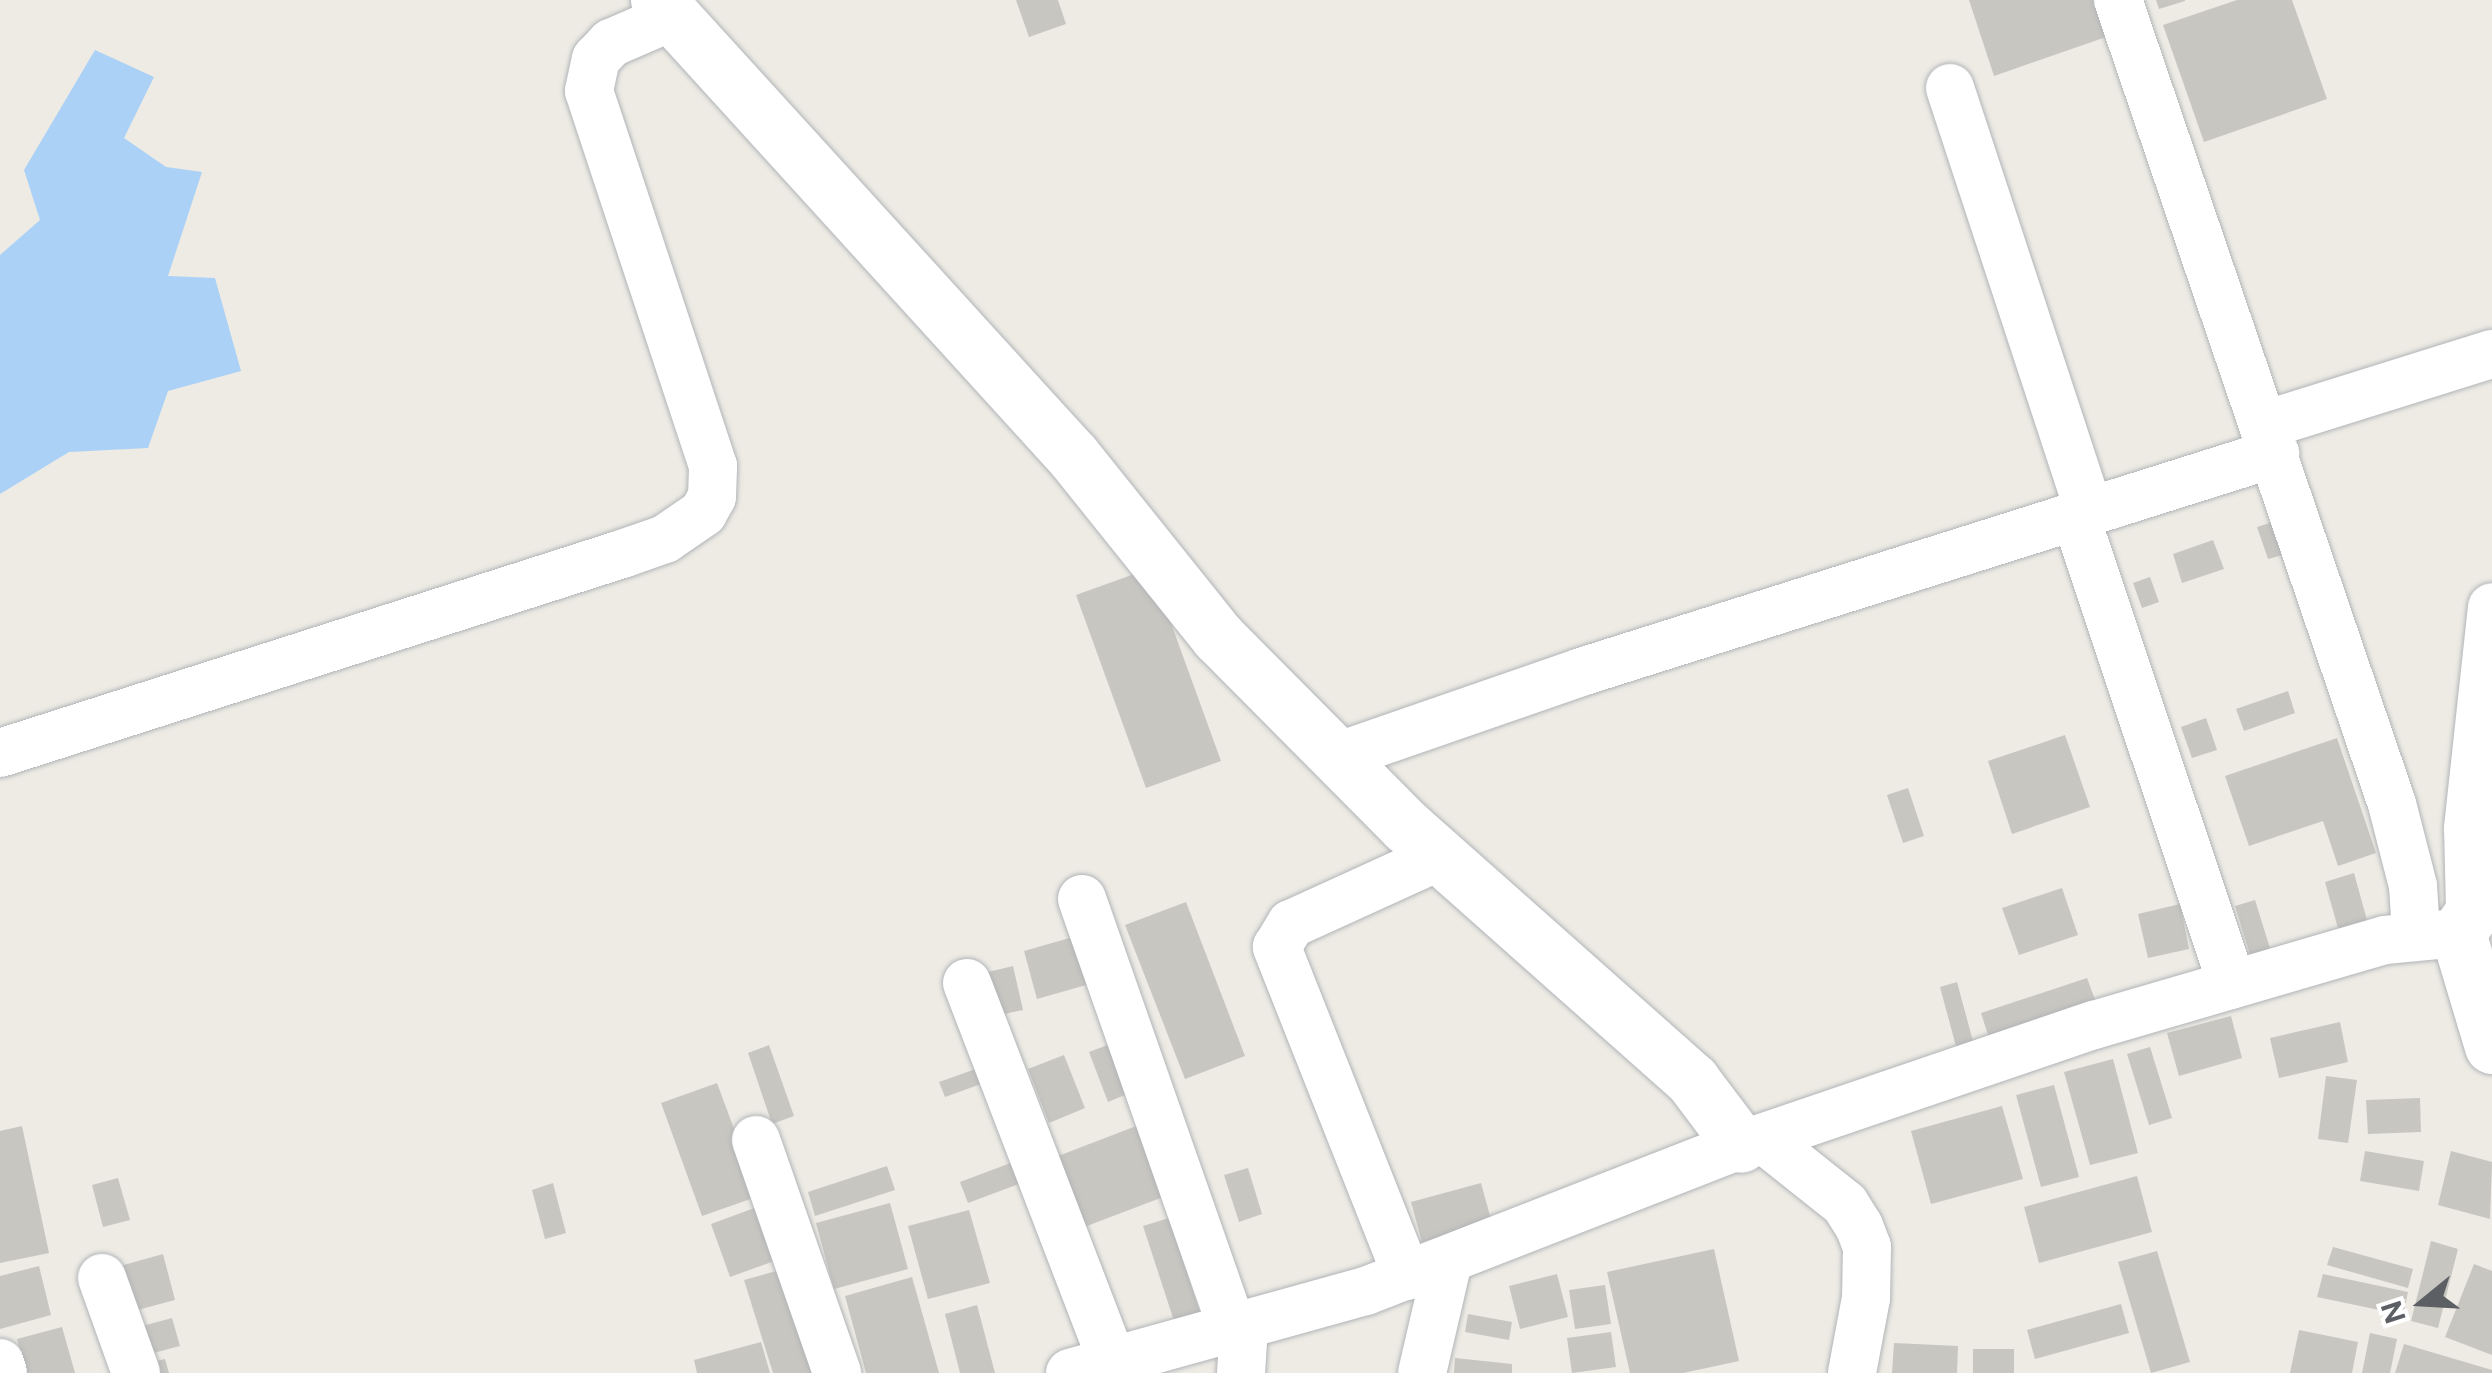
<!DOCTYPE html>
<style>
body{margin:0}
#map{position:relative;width:2492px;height:1373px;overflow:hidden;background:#edebe4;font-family:"Public Sans",sans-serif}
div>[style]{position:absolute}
.water>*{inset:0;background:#abd1f6}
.building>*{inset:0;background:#c8c6c1}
.roads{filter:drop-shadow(0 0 2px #b1b4b8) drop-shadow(0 0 2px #b1b4b8)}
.street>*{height:48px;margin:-24px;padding:0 24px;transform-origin:24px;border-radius:24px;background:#fff}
.secondary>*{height:55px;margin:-27.5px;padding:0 27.5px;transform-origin:27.5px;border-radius:27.5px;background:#fff}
span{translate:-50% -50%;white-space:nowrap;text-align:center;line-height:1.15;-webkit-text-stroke:9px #fff;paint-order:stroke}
.north{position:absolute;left:2372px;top:1253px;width:100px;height:100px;-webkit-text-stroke:8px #fff;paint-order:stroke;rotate:252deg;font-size:28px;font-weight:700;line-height:40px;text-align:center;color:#5c5f63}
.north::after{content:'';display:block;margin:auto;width:35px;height:45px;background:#5c5f63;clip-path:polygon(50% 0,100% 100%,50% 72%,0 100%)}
</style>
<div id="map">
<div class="water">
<i style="clip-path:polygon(95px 50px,154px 77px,124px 138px,166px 167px,202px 172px,168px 276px,215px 278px,241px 371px,168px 391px,148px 448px,69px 452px,0 494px,0 255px,40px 220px,24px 170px)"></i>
</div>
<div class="building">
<i style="clip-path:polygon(1016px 0,1058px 0,1066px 24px,1029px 37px)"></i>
<i style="clip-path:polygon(1969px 0,2097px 0,2109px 36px,1994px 76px)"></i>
<i style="clip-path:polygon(2156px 0,2185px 0,2185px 1px,2159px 9px)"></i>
<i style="clip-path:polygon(2237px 0,2292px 0,2327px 99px,2204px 142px,2163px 25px)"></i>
<i style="clip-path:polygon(2282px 519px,2293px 552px,2268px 559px,2257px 527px)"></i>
<i style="clip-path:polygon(2213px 540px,2224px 569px,2182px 583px,2173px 554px)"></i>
<i style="clip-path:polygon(1151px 568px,1221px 761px,1146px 788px,1076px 595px)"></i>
<i style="clip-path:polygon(2150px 577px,2159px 602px,2142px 608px,2133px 583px)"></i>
<i style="clip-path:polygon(2288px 691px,2295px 713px,2244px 731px,2236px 709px)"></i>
<i style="clip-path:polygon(2206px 718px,2217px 750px,2192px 758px,2181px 727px)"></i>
<i style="clip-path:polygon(2065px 735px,2090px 807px,2012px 834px,1988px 761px)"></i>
<i style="clip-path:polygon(2337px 738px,2376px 853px,2338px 866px,2323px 821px,2249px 846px,2225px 776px)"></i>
<i style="clip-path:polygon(1908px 788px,1924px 836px,1903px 843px,1887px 795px)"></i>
<i style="clip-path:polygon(2354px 873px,2370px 931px,2341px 939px,2325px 882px)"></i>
<i style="clip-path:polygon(2062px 888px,2078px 935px,2019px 955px,2002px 908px)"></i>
<i style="clip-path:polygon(2255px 900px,2273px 958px,2253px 964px,2235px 906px)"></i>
<i style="clip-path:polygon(1186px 902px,1245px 1056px,1185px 1079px,1125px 925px)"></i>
<i style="clip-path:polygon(2180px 904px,2189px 949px,2148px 958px,2138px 914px)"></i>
<i style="clip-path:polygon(1080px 935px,1093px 983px,1037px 999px,1024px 951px)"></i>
<i style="clip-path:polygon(1013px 966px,1023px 1010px,990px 1017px,980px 974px)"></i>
<i style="clip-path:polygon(2087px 978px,2097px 1005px,1990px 1041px,1981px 1013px)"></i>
<i style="clip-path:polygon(1957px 982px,1974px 1045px,1957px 1050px,1940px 987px)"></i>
<i style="clip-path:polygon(2231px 1016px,2242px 1058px,2179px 1076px,2167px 1033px)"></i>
<i style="clip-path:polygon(2340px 1022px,2348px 1062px,2279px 1078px,2270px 1038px)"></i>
<i style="clip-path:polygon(1113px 1043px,1132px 1092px,1108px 1102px,1089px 1052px)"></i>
<i style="clip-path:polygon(769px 1045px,794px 1116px,772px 1124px,748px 1053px)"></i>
<i style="clip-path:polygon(2150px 1047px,2172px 1118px,2149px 1125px,2127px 1054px)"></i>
<i style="clip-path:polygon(1064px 1055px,1085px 1108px,1049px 1123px,1028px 1069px)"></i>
<i style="clip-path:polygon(2113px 1059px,2138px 1153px,2090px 1165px,2064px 1072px)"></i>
<i style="clip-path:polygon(987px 1065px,992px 1080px,945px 1097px,939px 1082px)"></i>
<i style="clip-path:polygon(2326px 1076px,2357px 1080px,2348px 1143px,2318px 1139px)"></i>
<i style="clip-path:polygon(717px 1083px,759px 1196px,702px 1216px,661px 1103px)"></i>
<i style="clip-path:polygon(2054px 1085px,2079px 1177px,2041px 1187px,2016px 1095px)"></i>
<i style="clip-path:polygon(2420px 1098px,2421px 1132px,2368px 1134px,2366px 1100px)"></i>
<i style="clip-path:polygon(2002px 1106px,2023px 1179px,1931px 1204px,1911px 1131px)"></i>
<i style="clip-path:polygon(1144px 1123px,1171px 1194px,1079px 1229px,1053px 1158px)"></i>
<i style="clip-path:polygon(22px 1126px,49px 1253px,0 1263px,0 1131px)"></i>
<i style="clip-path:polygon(2365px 1151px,2424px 1161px,2419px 1191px,2360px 1181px)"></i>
<i style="clip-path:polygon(2451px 1151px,2492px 1162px,2490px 1219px,2438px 1205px)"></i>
<i style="clip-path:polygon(1019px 1160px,1027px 1181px,968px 1203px,960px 1182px)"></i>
<i style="clip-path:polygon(887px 1166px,895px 1190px,815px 1216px,808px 1192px)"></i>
<i style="clip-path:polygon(1248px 1168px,1262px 1214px,1239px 1222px,1224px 1175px)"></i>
<i style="clip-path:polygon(2137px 1176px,2152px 1232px,2039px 1263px,2024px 1207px)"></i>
<i style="clip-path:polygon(118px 1178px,130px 1220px,103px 1227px,92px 1185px)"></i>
<i style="clip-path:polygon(553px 1183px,566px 1233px,545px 1239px,532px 1190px)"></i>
<i style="clip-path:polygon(1481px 1183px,1492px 1223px,1422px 1242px,1411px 1202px)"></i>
<i style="clip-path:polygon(768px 1203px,788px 1256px,730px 1277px,711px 1224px)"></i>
<i style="clip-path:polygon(890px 1203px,908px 1269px,834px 1289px,816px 1223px)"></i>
<i style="clip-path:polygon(969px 1210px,990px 1283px,928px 1299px,908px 1226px)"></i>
<i style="clip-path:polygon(1169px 1218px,1201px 1316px,1175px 1324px,1143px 1226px)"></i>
<i style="clip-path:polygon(2431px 1241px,2458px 1249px,2438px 1328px,2411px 1321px)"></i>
<i style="clip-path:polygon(2333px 1247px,2413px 1269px,2408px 1288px,2327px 1265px)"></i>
<i style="clip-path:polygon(1714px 1249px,1739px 1361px,1683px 1373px,1630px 1373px,1607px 1272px)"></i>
<i style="clip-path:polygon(2157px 1251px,2190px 1362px,2151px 1373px,2118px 1262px)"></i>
<i style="clip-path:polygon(163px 1254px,175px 1300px,126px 1313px,113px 1268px)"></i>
<i style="clip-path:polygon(2474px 1264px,2492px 1271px,2492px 1355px,2445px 1337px)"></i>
<i style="clip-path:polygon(39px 1266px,51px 1315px,0 1329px,0 1276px)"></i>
<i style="clip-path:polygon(794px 1266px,827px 1373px,773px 1373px,744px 1280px)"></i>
<i style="clip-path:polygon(1557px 1274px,1568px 1317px,1520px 1329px,1509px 1286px)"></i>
<i style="clip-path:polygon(2323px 1274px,2408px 1292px,2403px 1315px,2317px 1297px)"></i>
<i style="clip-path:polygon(912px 1277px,939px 1373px,866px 1373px,845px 1296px)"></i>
<i style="clip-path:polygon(1605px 1285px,1611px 1324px,1575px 1329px,1569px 1290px)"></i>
<i style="clip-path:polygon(2121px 1304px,2129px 1333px,2035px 1359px,2027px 1330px)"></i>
<i style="clip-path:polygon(977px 1305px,995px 1373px,960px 1373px,945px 1314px)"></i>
<i style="clip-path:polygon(1468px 1314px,1512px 1322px,1509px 1340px,1465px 1332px)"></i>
<i style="clip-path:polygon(172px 1318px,180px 1346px,142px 1356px,135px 1328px)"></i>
<i style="clip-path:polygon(62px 1327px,75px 1373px,26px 1373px,17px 1339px)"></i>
<i style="clip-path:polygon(2299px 1330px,2358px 1342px,2352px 1373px,2290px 1373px)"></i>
<i style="clip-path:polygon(1611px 1332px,1616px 1367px,1572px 1373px,1567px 1338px)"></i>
<i style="clip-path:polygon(2370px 1333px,2397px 1339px,2390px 1373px,2362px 1373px)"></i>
<i style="clip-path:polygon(761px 1342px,770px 1373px,697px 1373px,694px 1360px)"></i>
<i style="clip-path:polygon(1894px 1343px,1958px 1346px,1957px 1373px,1892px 1373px)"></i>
<i style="clip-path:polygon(2404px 1344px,2492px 1370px,2492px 1373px,2395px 1373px)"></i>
<i style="clip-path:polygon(1973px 1349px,2014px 1349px,2014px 1373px,1973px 1373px)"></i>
<i style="clip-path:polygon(1455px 1358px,1512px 1364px,1512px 1373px,1454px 1373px)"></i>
<i style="clip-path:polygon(165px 1359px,169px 1373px,151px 1373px,148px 1363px)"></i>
</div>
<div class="roads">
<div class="street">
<i style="left:2118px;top:0;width:849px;rotate:71.18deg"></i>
<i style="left:2392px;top:804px;width:85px;rotate:75.6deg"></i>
<i style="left:2413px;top:886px;width:46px;rotate:86.3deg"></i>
<i style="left:1950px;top:88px;width:445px;rotate:71.8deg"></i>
<i style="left:2265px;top:425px;width:238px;rotate:-17.4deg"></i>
<i style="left:2075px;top:515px;width:495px;rotate:71.5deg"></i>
<i style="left:0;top:753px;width:653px;rotate:-17.74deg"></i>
<i style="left:622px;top:554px;width:46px;rotate:-19.2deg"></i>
<i style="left:665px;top:539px;width:46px;rotate:-34.4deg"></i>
<i style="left:703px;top:513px;width:18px;rotate:-61deg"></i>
<i style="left:712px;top:497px;width:31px;rotate:-88deg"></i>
<i style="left:713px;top:466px;width:395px;rotate:-108.3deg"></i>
<i style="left:589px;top:91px;width:33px;rotate:-78deg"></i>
<i style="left:596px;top:59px;width:22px;rotate:-47deg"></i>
<i style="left:611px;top:43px;width:68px;rotate:-23.5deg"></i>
<i style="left:1336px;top:757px;width:259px;rotate:-19.1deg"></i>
<i style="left:1581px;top:672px;width:728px;rotate:-17.51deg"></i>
<i style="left:1082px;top:899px;width:456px;rotate:70.7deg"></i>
<i style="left:2470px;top:909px;width:81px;rotate:-91.4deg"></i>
<i style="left:2468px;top:828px;width:222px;rotate:-83.8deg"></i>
<i style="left:967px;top:983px;width:405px;rotate:69deg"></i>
<i style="left:1762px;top:1138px;width:106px;rotate:38.5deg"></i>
<i style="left:1845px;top:1204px;width:26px;rotate:58deg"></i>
<i style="left:1859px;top:1226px;width:22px;rotate:69deg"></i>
<i style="left:1867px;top:1247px;width:51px;rotate:91.1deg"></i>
<i style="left:1866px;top:1298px;width:76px;rotate:100.6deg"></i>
<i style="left:756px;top:1140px;width:247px;rotate:70.8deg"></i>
<i style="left:1407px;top:1276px;width:354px;rotate:-111.6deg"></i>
<i style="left:1277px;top:947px;width:27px;rotate:-59deg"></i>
<i style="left:1291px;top:924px;width:164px;rotate:-24.5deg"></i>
<i style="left:102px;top:1278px;width:101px;rotate:70.3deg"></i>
<i style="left:0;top:1363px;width:10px;rotate:73deg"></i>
<i style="left:1070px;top:1373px;width:307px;rotate:-15.5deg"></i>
<i style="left:1366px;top:1291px;width:402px;rotate:-21.3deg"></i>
<i style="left:1741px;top:1145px;width:373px;rotate:-18.8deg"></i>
<i style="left:2094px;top:1025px;width:303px;rotate:-16.3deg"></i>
<i style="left:2385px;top:940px;width:73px;rotate:-5.5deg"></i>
<i style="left:1241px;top:1373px;width:47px;rotate:-86.3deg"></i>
<i style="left:1422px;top:1373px;width:115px;rotate:-76.9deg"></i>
</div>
<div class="secondary">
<i style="left:658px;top:0;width:617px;rotate:47.7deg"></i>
<i style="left:1073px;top:456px;width:232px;rotate:51.3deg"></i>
<i style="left:1218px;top:637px;width:267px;rotate:45.2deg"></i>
<i style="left:1406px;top:826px;width:383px;rotate:41.6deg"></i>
<i style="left:1692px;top:1080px;width:81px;rotate:53deg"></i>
<i style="left:2492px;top:884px;width:60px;rotate:124.8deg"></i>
<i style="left:2458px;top:933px;width:118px;rotate:73.3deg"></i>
</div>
</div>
<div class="north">N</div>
</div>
